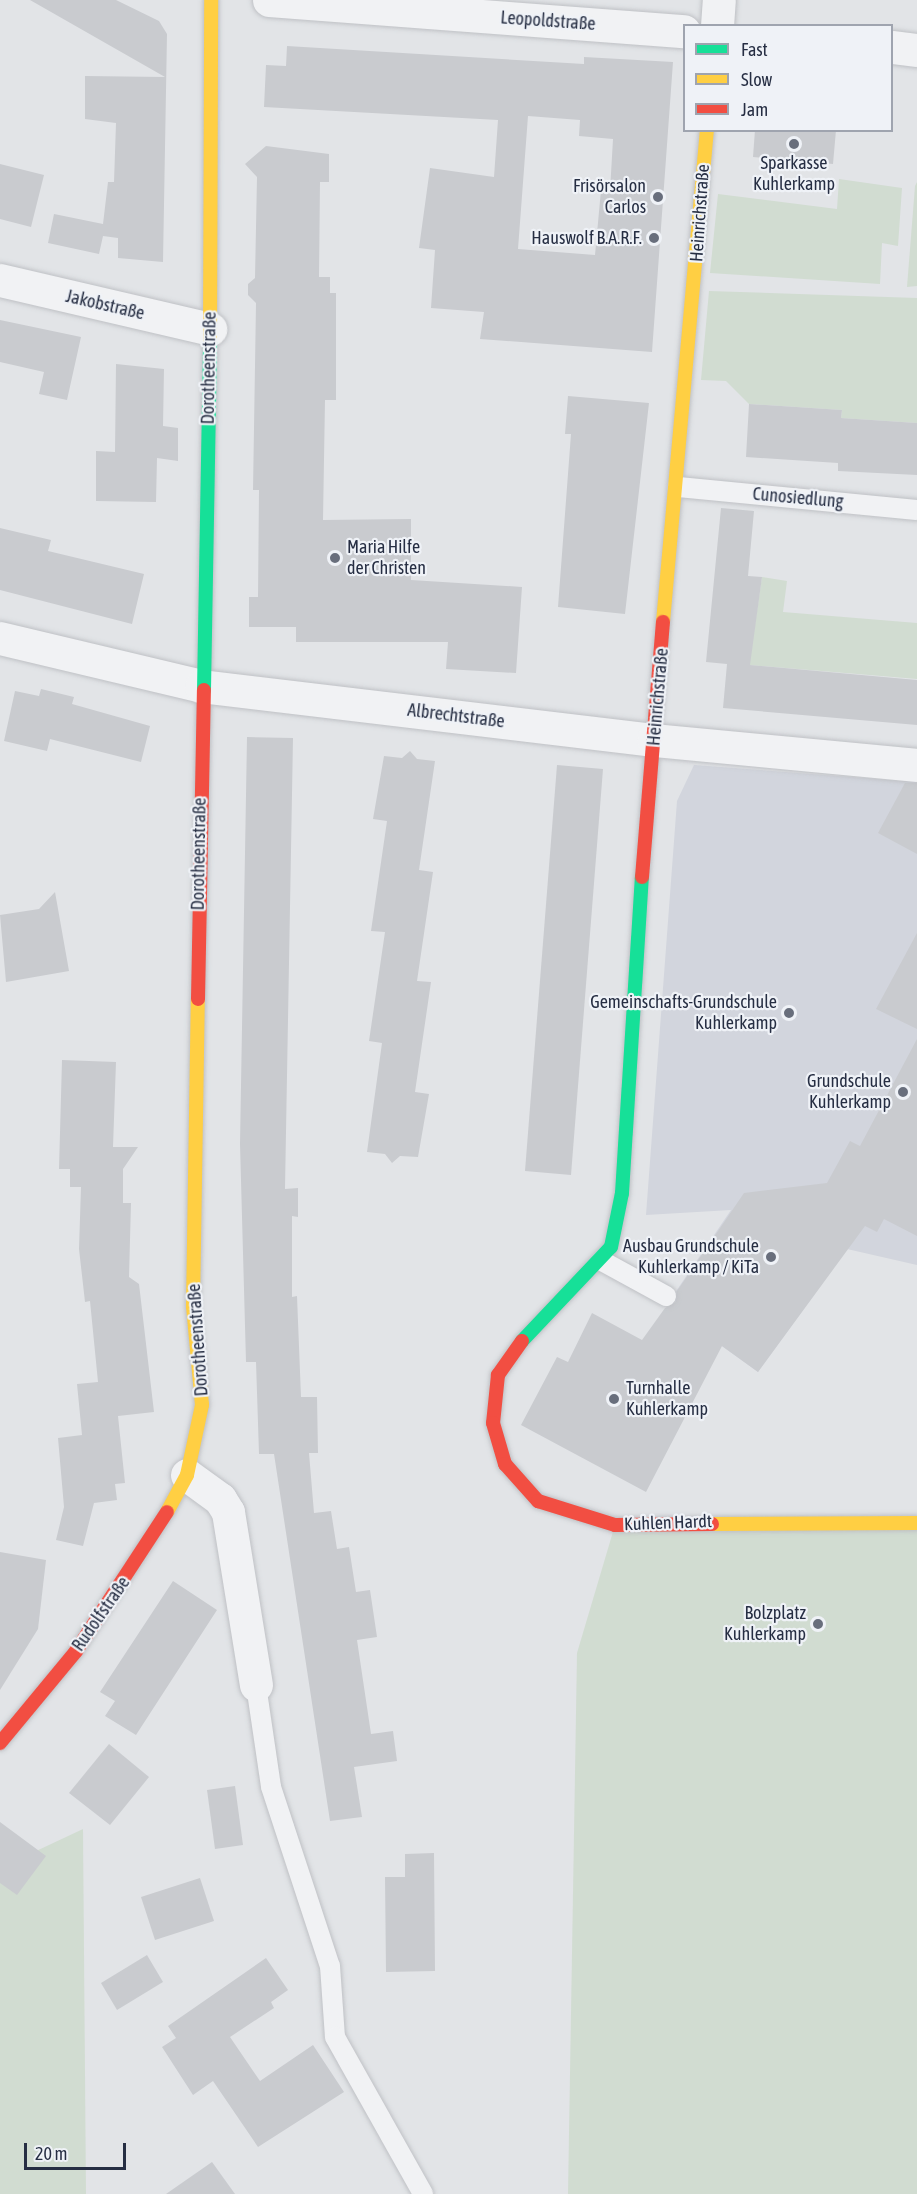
<!DOCTYPE html>
<meta charset="utf-8">
<style>
body{margin:0}
#map{position:relative;width:917px;height:2194px;overflow:hidden;background:#e2e4e7;font-family:"Asap Condensed",sans-serif}
div>[style]{position:absolute}
.built>*{inset:0;background:#d2d5dd}
.green>*{inset:0;background:#d1dcd1}
.building>*{inset:0;background:#c9cbcf}
.roads{filter:drop-shadow(0 0 2px #bfc1c5) drop-shadow(0 0 2px #bfc1c5)}
.lane>*{height:20px;margin:-10px;padding:0 10px;transform-origin:10px;border-radius:10px;background:#f1f2f4}
.street>*{height:33px;margin:-16.5px;padding:0 16.5px;transform-origin:16.5px;border-radius:16.5px;background:#f1f2f4}
.fast>*{height:14px;margin:-7px;padding:0 7px;transform-origin:7px;border-radius:7px;background:#16e098}
.slow>*{height:14px;margin:-7px;padding:0 7px;transform-origin:7px;border-radius:7px;background:#ffcf43}
.jam>*{height:14px;margin:-7px;padding:0 7px;transform-origin:7px;border-radius:7px;background:#f24e42}
.dots>*{width:16px;height:16px;translate:-50% -50%;box-sizing:border-box;border:3px solid #eff2f7;border-radius:50%}
span{translate:-50% -50%;white-space:nowrap;text-align:center;line-height:1.15;-webkit-text-stroke:4.5px #eff2f7;paint-order:stroke}
.street-label{font-size:18px;color:#262e43}
.poi-label{font-size:18px;color:#262e43}
.right{translate:-100% -50%;text-align:right}
.left{translate:0 -50%;text-align:left}
.legend{position:absolute;left:683px;top:24px;width:210px;height:108px;box-sizing:border-box;background:#eff2f7;border:2px solid #9fa4af;margin:0;padding:8px 10px;list-style:none;font-size:18px;color:#262e43}
.legend li{display:flex;align-items:center;gap:12px;height:30px}
.legend b{width:30px;border:2px solid #9fa4af}
.scale{position:absolute;left:24px;top:2143px;width:102px;height:27px;box-sizing:border-box;border:3px solid #262e43;border-top:0;padding-left:8px;font-size:18px;line-height:21px;white-space:nowrap;color:#262e43;-webkit-text-stroke:4px #eff2f7;paint-order:stroke}
</style>
<div id="map">
<div class="built">
<i style="clip-path:polygon(694px 765px,917px 782px,917px 1265px,847px 1249px,758px 1372px,666px 1306px,731px 1210px,646px 1215px,677px 801px)"></i>
</div>
<div class="green">
<i style="clip-path:polygon(839px 179px,902px 188px,898px 246px,882px 243px,880px 284px,710px 273px,718px 194px,837px 209px)"></i>
<i style="clip-path:polygon(917px 182px,917px 286px,907px 287px,915px 186px)"></i>
<i style="clip-path:polygon(709px 291px,917px 298px,917px 423px,841px 418px,842px 410px,749px 404px,726px 381px,701px 380px)"></i>
<i style="clip-path:polygon(762px 577px,787px 581px,783px 612px,917px 623px,917px 679px,749px 665px)"></i>
<i style="clip-path:polygon(917px 1523px,917px 2194px,568px 2194px,577px 1653px,615px 1525px)"></i>
<i style="clip-path:polygon(83px 1829px,86px 2194px,0 2194px,0 1868px)"></i>
</div>
<div class="building">
<i style="clip-path:polygon(30px 0,116px 0,159px 21px,167px 34px,163px 262px,118px 258px,118px 238px,103px 236px,99px 254px,48px 243px,54px 214px,103px 224px,108px 182px,114px 182px,116px 123px,85px 119px,85px 76px,165px 77px)"></i>
<i style="clip-path:polygon(evenodd,287px 46px,584px 64px,584px 57px,673px 62px,652px 352px,480px 339px,484px 312px,431px 308px,435px 250px,419px 248px,430px 168px,494px 177px,498px 120px,264px 107px,266px 65px,286px 66px,287px 46px,528px 116px,580px 120px,579px 136px,613px 139px,610px 191px,601px 190px,595px 255px,518px 249px,528px 116px)"></i>
<i style="clip-path:polygon(755px 130px,836px 130px,833px 164px,753px 157px)"></i>
<i style="clip-path:polygon(266px 146px,329px 154px,329px 182px,320px 182px,319px 277px,330px 277px,330px 293px,336px 293px,336px 400px,325px 400px,323px 520px,411px 519px,411px 580px,522px 587px,516px 673px,446px 669px,448px 642px,296px 642px,296px 627px,249px 627px,249px 597px,258px 597px,259px 490px,253px 490px,256px 303px,248px 295px,248px 284px,255px 278px,257px 177px,245px 164px)"></i>
<i style="clip-path:polygon(0 164px,44px 175px,31px 227px,0 219px)"></i>
<i style="clip-path:polygon(0 320px,81px 337px,67px 400px,39px 394px,44px 372px,0 362px)"></i>
<i style="clip-path:polygon(116px 364px,164px 369px,163px 426px,178px 428px,178px 461px,157px 458px,156px 502px,96px 501px,96px 451px,115px 452px)"></i>
<i style="clip-path:polygon(568px 396px,649px 403px,625px 614px,558px 607px,571px 434px,565px 434px)"></i>
<i style="clip-path:polygon(749px 404px,842px 410px,841px 418px,917px 423px,917px 475px,838px 471px,838px 463px,746px 457px)"></i>
<i style="clip-path:polygon(721px 508px,754px 511px,748px 576px,762px 577px,750px 665px,917px 680px,917px 725px,723px 708px,727px 664px,706px 662px)"></i>
<i style="clip-path:polygon(0 528px,51px 540px,48px 551px,144px 574px,132px 624px,0 590px)"></i>
<i style="clip-path:polygon(41px 689px,74px 697px,72px 704px,150px 726px,141px 762px,50px 739px,47px 751px,4px 741px,15px 691px,39px 696px)"></i>
<i style="clip-path:polygon(247px 737px,293px 738px,285px 1189px,298px 1188px,298px 1217px,292px 1216px,292px 1297px,297px 1296px,301px 1397px,317px 1397px,318px 1453px,309px 1453px,314px 1513px,331px 1511px,337px 1549px,349px 1547px,356px 1592px,370px 1590px,377px 1637px,357px 1640px,371px 1734px,393px 1731px,397px 1761px,354px 1767px,362px 1817px,330px 1821px,274px 1454px,259px 1454px,256px 1362px,246px 1362px,240px 1144px)"></i>
<i style="clip-path:polygon(410px 751px,417px 759px,435px 761px,419px 870px,433px 872px,417px 981px,431px 982px,415px 1092px,429px 1094px,418px 1157px,400px 1156px,392px 1163px,385px 1154px,367px 1152px,382px 1043px,369px 1041px,385px 932px,371px 931px,387px 821px,373px 819px,384px 756px,402px 758px)"></i>
<i style="clip-path:polygon(557px 765px,603px 769px,571px 1175px,525px 1171px)"></i>
<i style="clip-path:polygon(905px 783px,917px 783px,917px 854px,878px 833px)"></i>
<i style="clip-path:polygon(55px 892px,69px 971px,6px 982px,0 915px,39px 909px)"></i>
<i style="clip-path:polygon(917px 933px,917px 1029px,876px 1009px)"></i>
<i style="clip-path:polygon(917px 1039px,917px 1236px,884px 1219px,877px 1232px,865px 1226px,758px 1372px,722px 1346px,646px 1492px,521px 1425px,557px 1357px,568px 1362px,592px 1313px,642px 1340px,665px 1308px,676px 1302px,677px 1291px,744px 1193px,827px 1183px,850px 1141px,860px 1146px)"></i>
<i style="clip-path:polygon(62px 1060px,116px 1062px,113px 1147px,138px 1147px,123px 1169px,123px 1203px,131px 1203px,129px 1277px,139px 1284px,154px 1412px,118px 1416px,125px 1483px,115px 1484px,117px 1500px,94px 1503px,83px 1546px,56px 1540px,64px 1507px,58px 1438px,82px 1435px,77px 1384px,98px 1382px,90px 1301px,85px 1302px,79px 1249px,81px 1187px,70px 1187px,70px 1169px,59px 1169px)"></i>
<i style="clip-path:polygon(0 1552px,46px 1560px,38px 1629px,0 1690px)"></i>
<i style="clip-path:polygon(173px 1581px,217px 1610px,136px 1735px,105px 1716px,115px 1701px,100px 1692px)"></i>
<i style="clip-path:polygon(109px 1744px,149px 1777px,110px 1825px,69px 1793px)"></i>
<i style="clip-path:polygon(235px 1786px,243px 1845px,215px 1849px,207px 1790px)"></i>
<i style="clip-path:polygon(0 1822px,46px 1856px,17px 1895px,0 1883px)"></i>
<i style="clip-path:polygon(434px 1853px,435px 1971px,386px 1972px,385px 1877px,405px 1877px,405px 1854px)"></i>
<i style="clip-path:polygon(200px 1878px,214px 1921px,155px 1940px,141px 1897px)"></i>
<i style="clip-path:polygon(147px 1955px,163px 1982px,117px 2010px,101px 1983px)"></i>
<i style="clip-path:polygon(266px 1958px,288px 1990px,271px 2002px,274px 2008px,230px 2037px,260px 2081px,313px 2045px,344px 2092px,258px 2147px,213px 2081px,193px 2095px,162px 2047px,176px 2038px,168px 2026px)"></i>
<i style="clip-path:polygon(212px 2162px,235px 2194px,166px 2194px)"></i>
</div>
<div class="roads">
<div class="lane">
<i style="left:678px;top:487px;width:240px;rotate:5.5deg"></i>
<i style="left:602px;top:1261px;width:73px;rotate:28.7deg"></i>
<i style="left:256px;top:1685px;width:103px;rotate:81.6deg"></i>
<i style="left:271px;top:1787px;width:188px;rotate:71.8deg"></i>
<i style="left:330px;top:1966px;width:71px;rotate:86deg"></i>
<i style="left:335px;top:2037px;width:180px;rotate:60.7deg"></i>
</div>
<div class="street">
<i style="left:269px;top:0;width:416px;rotate:4.3deg"></i>
<i style="left:717px;top:26px;width:26px;rotate:-86deg"></i>
<i style="left:892px;top:47px;width:25px;rotate:7deg"></i>
<i style="left:0;top:280px;width:216px;rotate:13.1deg"></i>
<i style="left:0;top:638px;width:207px;rotate:13.4deg"></i>
<i style="left:201px;top:686px;width:455px;rotate:6.8deg"></i>
<i style="left:653px;top:740px;width:265px;rotate:5.4deg"></i>
<i style="left:187px;top:1475px;width:41px;rotate:36deg"></i>
<i style="left:220px;top:1499px;width:15px;rotate:58deg"></i>
<i style="left:228px;top:1512px;width:175px;rotate:80.8deg"></i>
</div>
<div class="fast">
<i style="left:204px;top:690px;width:348px;rotate:-89deg"></i>
<i style="left:522px;top:1341px;width:129px;rotate:-46.6deg"></i>
<i style="left:611px;top:1247px;width:55px;rotate:-78.5deg"></i>
<i style="left:622px;top:1193px;width:317px;rotate:-86.4deg"></i>
</div>
<div class="slow">
<i style="left:210px;top:342px;width:342px;rotate:-89.8deg"></i>
<i style="left:663px;top:622px;width:494px;rotate:-84.9deg"></i>
<i style="left:167px;top:1512px;width:42px;rotate:-61.6deg"></i>
<i style="left:187px;top:1475px;width:72px;rotate:-77.9deg"></i>
<i style="left:202px;top:1405px;width:99px;rotate:-95.2deg"></i>
<i style="left:193px;top:1306px;width:307px;rotate:-89.1deg"></i>
<i style="left:712px;top:1524px;width:205px;rotate:-0.3deg"></i>
</div>
<div class="jam">
<i style="left:642px;top:877px;width:256px;rotate:-85.3deg"></i>
<i style="left:198px;top:999px;width:309px;rotate:-88.9deg"></i>
<i style="left:522px;top:1341px;width:42px;rotate:125.2deg"></i>
<i style="left:498px;top:1375px;width:48px;rotate:95.9deg"></i>
<i style="left:493px;top:1423px;width:43px;rotate:73.7deg"></i>
<i style="left:505px;top:1464px;width:50px;rotate:48.3deg"></i>
<i style="left:538px;top:1501px;width:81px;rotate:17.3deg"></i>
<i style="left:615px;top:1525px;width:97px;rotate:-0.6deg"></i>
<i style="left:0;top:1743px;width:119px;rotate:-50.4deg"></i>
<i style="left:76px;top:1651px;width:166px;rotate:-56.8deg"></i>
</div>
</div>
<div class="dots">
<i style="left:794px;top:144px;background:#686e7c"></i>
<i style="left:658px;top:197px;background:#686e7c"></i>
<i style="left:654px;top:238px;background:#686e7c"></i>
<i style="left:335px;top:558px;background:#686e7c"></i>
<i style="left:789px;top:1013px;background:#686e7c"></i>
<i style="left:903px;top:1092px;background:#686e7c"></i>
<i style="left:771px;top:1257px;background:#686e7c"></i>
<i style="left:614px;top:1399px;background:#686e7c"></i>
<i style="left:818px;top:1624px;background:#686e7c"></i>
</div>
<div class="street-label">
<span style="left:548px;top:21px;rotate:4deg">Leopoldstraße</span>
<span style="left:700px;top:213px;rotate:-86deg">Heinrichstraße</span>
<span style="left:105px;top:305px;rotate:13deg">Jakobstraße</span>
<span style="left:209px;top:368px;rotate:-89deg">Dorotheenstraße</span>
<span style="left:798px;top:498px;rotate:5deg">Cunosiedlung</span>
<span style="left:658px;top:697px;rotate:-85deg">Heinrichstraße</span>
<span style="left:456px;top:716px;rotate:7deg">Albrechtstraße</span>
<span style="left:199px;top:854px;rotate:-89deg">Dorotheenstraße</span>
<span style="left:198px;top:1340px;rotate:-94deg">Dorotheenstraße</span>
<span style="left:668px;top:1523px;rotate:-2deg">Kuhlen Hardt</span>
<span style="left:101px;top:1614px;rotate:-55deg">Rudolfstraße</span>
</div>
<div class="poi-label">
<span style="left:794px;top:174px">Sparkasse<br>Kuhlerkamp</span>
<span class="right" style="left:646px;top:197px">Frisörsalon<br>Carlos</span>
<span class="right" style="left:642px;top:238px">Hauswolf B.A.R.F.</span>
<span class="left" style="left:347px;top:558px">Maria Hilfe<br>der Christen</span>
<span class="right" style="left:777px;top:1013px">Gemeinschafts-Grundschule<br>Kuhlerkamp</span>
<span class="right" style="left:891px;top:1092px">Grundschule<br>Kuhlerkamp</span>
<span class="right" style="left:759px;top:1257px">Ausbau Grundschule<br>Kuhlerkamp / KiTa</span>
<span class="left" style="left:626px;top:1399px">Turnhalle<br>Kuhlerkamp</span>
<span class="right" style="left:806px;top:1624px">Bolzplatz<br>Kuhlerkamp</span>
</div>
<ul class="legend">
<li><b style="height:8px;background:#16e098"></b>Fast</li>
<li><b style="height:8px;background:#ffcf43"></b>Slow</li>
<li><b style="height:8px;background:#f24e42"></b>Jam</li>
</ul>
<div class="scale">20 m</div>
</div>
